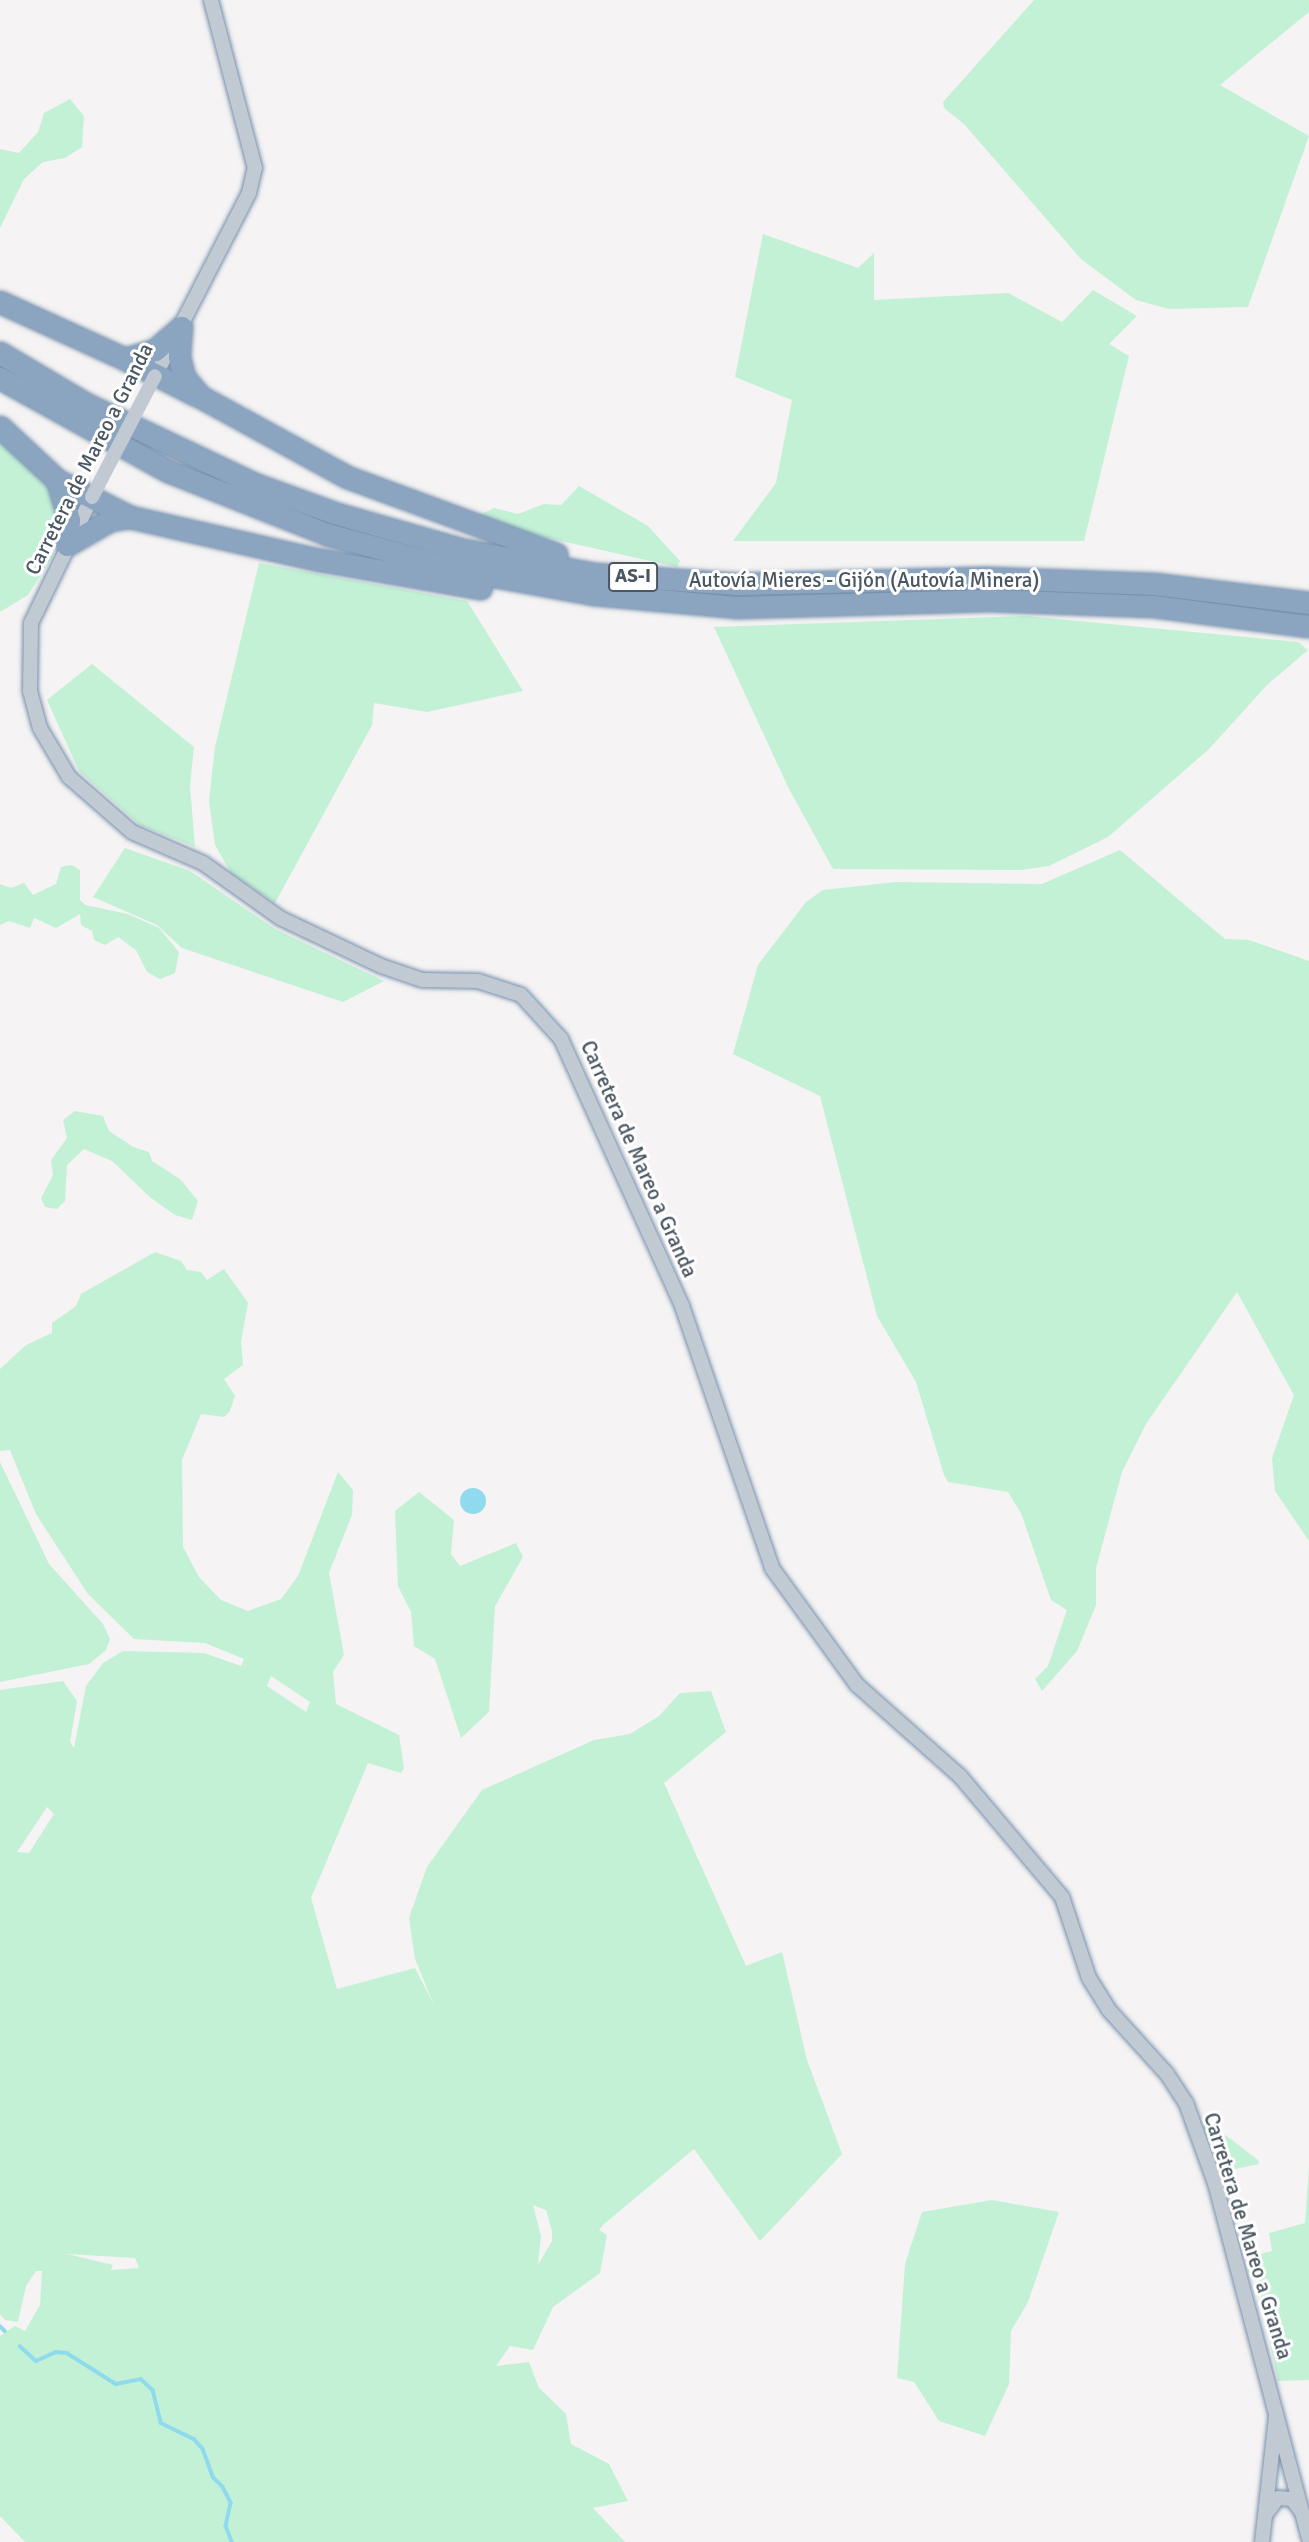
<!DOCTYPE html>
<meta charset="utf-8">
<style>
body{margin:0}
#map{position:relative;width:1309px;height:2542px;overflow:hidden;background:#f5f3f3;font-family:Signika,sans-serif}
div>[style]{position:absolute}
.green>*{inset:0;background:#c3f1d5}
.water>*{inset:0;background:#90daee}
.round{border-radius:50%}
.stream>*{height:3.5px;margin:-1.75px;padding:0 1.75px;transform-origin:1.75px;border-radius:1.75px;background:#90daee}
.roads{filter:drop-shadow(0 0 2px #7690ad) drop-shadow(0 0 2px #7690ad)}
.minor>*{height:14px;margin:-7px;padding:0 7px;transform-origin:7px;border-radius:7px;background:#c1cad2}
.highway>*{height:21px;margin:-10.5px;padding:0 10.5px;transform-origin:10.5px;border-radius:10.5px;background:#8ba5c1}
.minor-bridge>*{height:14px;margin:-7px;padding:0 7px;transform-origin:7px;border-radius:7px;background:#c1cad2}
span{translate:-50% -50%;white-space:nowrap;text-align:center;line-height:1.15;-webkit-text-stroke:6px #fff;paint-order:stroke}
.shield-label span{padding:2px 5px;background:#fff;border:2px solid;border-radius:5px;-webkit-text-stroke-width:0}
.shield-label{font-size:19px;color:#4a5661;font-weight:700}
.street-label{font-size:21px;color:#4a5661}
</style>
<div id="map">
<div class="green">
<i style="clip-path:polygon(1034px 0,1309px 0,1309px 12px,1220px 85px,1309px 136px,1248px 307px,1169px 309px,1136px 300px,1081px 259px,964px 124px,944px 108px,943px 102px)"></i>
<i style="clip-path:polygon(70px 99px,84px 116px,82px 147px,65px 158px,43px 162px,24px 179px,0 228px,0 149px,19px 153px,38px 132px,44px 113px)"></i>
<i style="clip-path:polygon(763px 234px,858px 268px,874px 253px,874px 300px,1008px 293px,1062px 322px,1093px 290px,1137px 316px,1109px 344px,1129px 356px,1084px 541px,733px 541px,776px 483px,792px 400px,735px 377px)"></i>
<i style="clip-path:polygon(0 438px,60px 498px,53px 556px,28px 595px,0 612px)"></i>
<i style="clip-path:polygon(579px 486px,648px 526px,680px 561px,677px 567px,503px 528px,477px 516px,494px 508px,518px 514px,544px 504px,561px 505px)"></i>
<i style="clip-path:polygon(259px 563px,467px 601px,523px 691px,427px 712px,374px 703px,372px 725px,275px 903px,231px 873px,215px 845px,209px 801px,215px 747px)"></i>
<i style="clip-path:polygon(1026px 616px,1298px 642px,1308px 650px,1267px 685px,1209px 749px,1108px 837px,1049px 866px,1021px 870px,833px 869px,788px 787px,714px 627px)"></i>
<i style="clip-path:polygon(92px 664px,194px 747px,190px 786px,195px 847px,140px 825px,79px 771px,47px 700px)"></i>
<i style="clip-path:polygon(125px 848px,190px 871px,275px 929px,384px 981px,343px 1002px,182px 948px,157px 925px,93px 897px)"></i>
<i style="clip-path:polygon(1120px 850px,1225px 939px,1249px 940px,1309px 961px,1309px 1541px,1275px 1491px,1272px 1458px,1294px 1395px,1237px 1292px,1146px 1424px,1122px 1472px,1096px 1568px,1096px 1605px,1077px 1651px,1042px 1691px,1035px 1679px,1048px 1666px,1067px 1610px,1051px 1600px,1021px 1513px,1008px 1492px,948px 1482px,944px 1475px,916px 1382px,877px 1316px,820px 1096px,733px 1054px,758px 965px,806px 902px,823px 890px,896px 882px,1042px 884px)"></i>
<i style="clip-path:polygon(72px 865px,80px 870px,80px 900px,85px 905px,128px 914px,159px 928px,179px 952px,175px 973px,160px 979px,147px 972px,136px 950px,118px 937px,105px 945px,94px 940px,92px 931px,81px 925px,80px 914px,56px 928px,34px 918px,30px 928px,9px 921px,0 925px,0 884px,11px 888px,24px 883px,33px 895px,56px 884px,61px 867px)"></i>
<i style="clip-path:polygon(75px 1111px,103px 1116px,109px 1131px,133px 1147px,149px 1152px,152px 1161px,180px 1179px,198px 1201px,192px 1220px,175px 1215px,151px 1198px,112px 1161px,84px 1149px,67px 1165px,65px 1201px,57px 1209px,45px 1207px,41px 1198px,53px 1175px,51px 1160px,67px 1138px,63px 1120px)"></i>
<i style="clip-path:polygon(evenodd,155px 1252px,181px 1261px,187px 1270px,201px 1272px,207px 1280px,224px 1269px,248px 1303px,241px 1342px,243px 1365px,224px 1379px,235px 1396px,230px 1411px,224px 1417px,201px 1414px,182px 1460px,183px 1547px,199px 1577px,221px 1600px,248px 1611px,281px 1599px,298px 1576px,338px 1472px,353px 1490px,352px 1515px,329px 1573px,344px 1655px,333px 1672px,336px 1704px,399px 1735px,404px 1768px,401px 1773px,368px 1763px,311px 1898px,337px 1989px,415px 1968px,434px 2005px,415px 1959px,409px 1918px,427px 1867px,482px 1790px,594px 1740px,630px 1734px,659px 1716px,680px 1693px,711px 1691px,726px 1732px,664px 1783px,746px 1966px,782px 1952px,807px 2060px,842px 2154px,760px 2241px,694px 2149px,604px 2224px,599px 2230px,607px 2235px,600px 2273px,553px 2307px,533px 2350px,510px 2346px,496px 2366px,529px 2362px,539px 2388px,566px 2414px,571px 2444px,609px 2464px,628px 2501px,593px 2508px,625px 2542px,25px 2542px,0 2516px,0 2336px,15px 2326px,25px 2331px,40px 2305px,42px 2271px,36px 2271px,26px 2286px,18px 2322px,5px 2320px,0 2314px,0 1690px,63px 1681px,77px 1701px,70px 1742px,74px 1748px,86px 1686px,103px 1663px,123px 1651px,204px 1653px,241px 1666px,244px 1659px,205px 1643px,134px 1639px,88px 1594px,36px 1514px,10px 1450px,0 1451px,0 1369px,26px 1345px,52px 1333px,52px 1323px,76px 1306px,81px 1294px,155px 1252px,271px 1676px,310px 1702px,306px 1712px,267px 1686px,271px 1676px,155px 1252px,47px 1807px,54px 1814px,29px 1853px,17px 1852px,47px 1807px,155px 1252px,533px 2205px,546px 2210px,552px 2231px,552px 2241px,538px 2265px,541px 2236px,533px 2205px,155px 1252px,67px 2254px,135px 2258px,139px 2268px,111px 2270px,113px 2265px,67px 2254px)"></i>
<i style="clip-path:polygon(0 1462px,49px 1564px,103px 1624px,110px 1639px,106px 1650px,89px 1664px,0 1682px)"></i>
<i style="clip-path:polygon(419px 1492px,454px 1520px,451px 1554px,460px 1566px,516px 1543px,523px 1557px,495px 1606px,489px 1712px,461px 1738px,435px 1659px,414px 1646px,411px 1612px,398px 1586px,395px 1511px)"></i>
<i style="clip-path:polygon(1207px 2121px,1258px 2160px,1259px 2164px,1221px 2172px,1203px 2127px)"></i>
<i style="clip-path:polygon(1309px 2166px,1309px 2380px,1278px 2381px,1252px 2256px,1272px 2251px,1269px 2233px,1305px 2223px)"></i>
<i style="clip-path:polygon(992px 2200px,1059px 2212px,1028px 2302px,1011px 2331px,1009px 2384px,985px 2436px,939px 2421px,914px 2382px,897px 2378px,905px 2264px,922px 2212px)"></i>
</div>
<div class="water">
<i class="round" style="left:460px;top:1488px;width:26px;height:26px"></i>
</div>
<div class="stream">
<i style="left:0;top:2326px;width:7px;rotate:45deg"></i>
<i style="left:20px;top:2346px;width:22px;rotate:43deg"></i>
<i style="left:36px;top:2361px;width:22px;rotate:-24deg"></i>
<i style="left:56px;top:2352px;width:11px;rotate:5deg"></i>
<i style="left:67px;top:2353px;width:58px;rotate:32.3deg"></i>
<i style="left:116px;top:2384px;width:25px;rotate:-11deg"></i>
<i style="left:141px;top:2379px;width:16px;rotate:43deg"></i>
<i style="left:153px;top:2390px;width:34px;rotate:76deg"></i>
<i style="left:161px;top:2423px;width:37px;rotate:26deg"></i>
<i style="left:194px;top:2439px;width:13px;rotate:48deg"></i>
<i style="left:203px;top:2449px;width:30px;rotate:70deg"></i>
<i style="left:213px;top:2477px;width:14px;rotate:45deg"></i>
<i style="left:223px;top:2487px;width:18px;rotate:63deg"></i>
<i style="left:231px;top:2503px;width:24px;rotate:102deg"></i>
<i style="left:226px;top:2526px;width:17px;rotate:69deg"></i>
</div>
<div class="roads">
<div class="minor">
<i style="left:155px;top:376px;width:206px;rotate:-62.8deg"></i>
<i style="left:249px;top:193px;width:26px;rotate:-77deg"></i>
<i style="left:255px;top:168px;width:174px;rotate:-104.7deg"></i>
<i style="left:92px;top:497px;width:140px;rotate:115.8deg"></i>
<i style="left:31px;top:623px;width:68px;rotate:90.8deg"></i>
<i style="left:30px;top:691px;width:38px;rotate:75deg"></i>
<i style="left:40px;top:728px;width:57px;rotate:59.4deg"></i>
<i style="left:69px;top:777px;width:84px;rotate:41.1deg"></i>
<i style="left:132px;top:832px;width:77px;rotate:23.6deg"></i>
<i style="left:203px;top:863px;width:95px;rotate:35.5deg"></i>
<i style="left:280px;top:918px;width:112px;rotate:25.4deg"></i>
<i style="left:381px;top:966px;width:43px;rotate:18.9deg"></i>
<i style="left:422px;top:980px;width:56px;rotate:1deg"></i>
<i style="left:478px;top:981px;width:45px;rotate:18deg"></i>
<i style="left:521px;top:995px;width:59px;rotate:47.7deg"></i>
<i style="left:561px;top:1039px;width:293px;rotate:65.6deg"></i>
<i style="left:682px;top:1306px;width:277px;rotate:71deg"></i>
<i style="left:772px;top:1568px;width:145px;rotate:54deg"></i>
<i style="left:857px;top:1685px;width:137px;rotate:41.5deg"></i>
<i style="left:960px;top:1776px;width:158px;rotate:49.9deg"></i>
<i style="left:1062px;top:1897px;width:85px;rotate:71.6deg"></i>
<i style="left:1089px;top:1978px;width:36px;rotate:58deg"></i>
<i style="left:1108px;top:2009px;width:88px;rotate:47.8deg"></i>
<i style="left:1167px;top:2074px;width:35px;rotate:57deg"></i>
<i style="left:1186px;top:2103px;width:85px;rotate:70.1deg"></i>
<i style="left:1215px;top:2183px;width:368px;rotate:75.2deg"></i>
<i style="left:1265px;top:2515px;width:21px;rotate:-53deg"></i>
<i style="left:1278px;top:2498px;width:14px;rotate:4deg"></i>
<i style="left:1292px;top:2499px;width:15px;rotate:53deg"></i>
<i style="left:1262px;top:2542px;width:126px;rotate:-83.6deg"></i>
</div>
<div class="highway">
<i style="left:0;top:302px;width:137px;rotate:24.5deg"></i>
<i style="left:125px;top:359px;width:31px;rotate:-17deg"></i>
<i style="left:155px;top:350px;width:35px;rotate:-41deg"></i>
<i style="left:181px;top:327px;width:30px;rotate:94deg"></i>
<i style="left:179px;top:357px;width:21px;rotate:76deg"></i>
<i style="left:184px;top:377px;width:26px;rotate:50deg"></i>
<i style="left:201px;top:397px;width:166px;rotate:28.7deg"></i>
<i style="left:347px;top:477px;width:223px;rotate:20.2deg"></i>
<i style="left:0;top:353px;width:100px;rotate:30.7deg"></i>
<i style="left:86px;top:404px;width:184px;rotate:25.4deg"></i>
<i style="left:252px;top:483px;width:87px;rotate:20.1deg"></i>
<i style="left:334px;top:513px;width:135px;rotate:15.9deg"></i>
<i style="left:464px;top:550px;width:133px;rotate:10.4deg"></i>
<i style="left:595px;top:574px;width:142px;rotate:4deg"></i>
<i style="left:737px;top:584px;width:251px;rotate:-1.4deg"></i>
<i style="left:988px;top:578px;width:166px;rotate:2.1deg"></i>
<i style="left:1154px;top:584px;width:156px;rotate:7deg"></i>
<i style="left:125px;top:359px;width:80px;rotate:26.9deg"></i>
<i style="left:0;top:378px;width:192px;rotate:29deg"></i>
<i style="left:168px;top:471px;width:171px;rotate:21.6deg"></i>
<i style="left:327px;top:534px;width:134px;rotate:15.2deg"></i>
<i style="left:456px;top:569px;width:140px;rotate:10.3deg"></i>
<i style="left:594px;top:594px;width:145px;rotate:5.2deg"></i>
<i style="left:738px;top:607px;width:251px;rotate:-1.6deg"></i>
<i style="left:989px;top:600px;width:165px;rotate:2.1deg"></i>
<i style="left:1154px;top:606px;width:156px;rotate:7.4deg"></i>
<i style="left:0;top:427px;width:78px;rotate:42.9deg"></i>
<i style="left:57px;top:480px;width:42px;rotate:73.3deg"></i>
<i style="left:69px;top:520px;width:25px;rotate:95deg"></i>
<i style="left:57px;top:480px;width:82px;rotate:26.9deg"></i>
<i style="left:67px;top:545px;width:50px;rotate:-30.2deg"></i>
<i style="left:110px;top:520px;width:20px;rotate:-9deg"></i>
<i style="left:130px;top:517px;width:195px;rotate:12.8deg"></i>
<i style="left:320px;top:560px;width:163px;rotate:9.9deg"></i>
</div>
</div>
<div class="minor-bridge">
<i style="left:92px;top:497px;width:136px;rotate:-62.5deg"></i>
</div>
<div class="shield-label">
<span style="left:633px;top:577px">AS-I</span>
</div>
<div class="street-label">
<span style="left:89px;top:459px;rotate:-63deg">Carretera de Mareo a Granda</span>
<span style="left:864px;top:580px">Autovía Mieres - Gijón (Autovía Minera)</span>
<span style="left:639px;top:1159px;rotate:66deg">Carretera de Mareo a Granda</span>
<span style="left:1248px;top:2236px;rotate:73deg">Carretera de Mareo a Granda</span>
</div>
</div>
